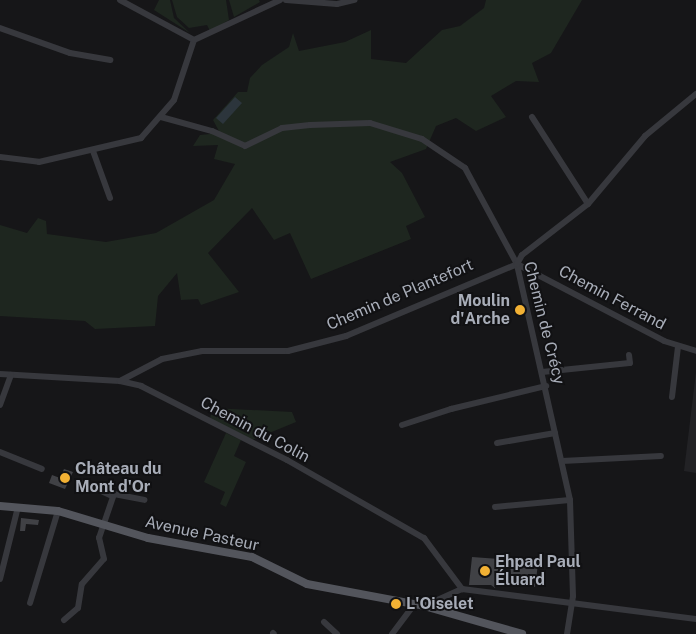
<!DOCTYPE html>
<meta charset="utf-8">
<style>
body{margin:0}
#map{position:relative;width:696px;height:634px;overflow:hidden;background:#161618;font-family:"Public Sans",sans-serif}
div>[style]{position:absolute}
.built>*{inset:0;background:#222225}
.green>*{inset:0;background:#1e261f}
.water>*{inset:0;background:#2c353c}
.building>*{inset:0;background:#404145}
.minor>*{height:6px;margin:-3px;padding:0 3px;transform-origin:3px;border-radius:3px;background:#37383d}
.major>*{height:8px;margin:-4px;padding:0 4px;transform-origin:4px;border-radius:4px;background:#53555c}
.dots>*{width:14px;height:14px;translate:-50% -50%;box-sizing:border-box;border:2px solid #111113;border-radius:50%}
span{translate:-50% -50%;white-space:nowrap;text-align:center;line-height:1.15;-webkit-text-stroke:4px #111113;paint-order:stroke}
.street-label{font-size:16px;color:#a8adb8}
.poi-label{font-size:16px;color:#a8adb8;font-weight:700}
.right{translate:-100% -50%;text-align:right}
.left{translate:0 -50%;text-align:left}
</style>
<div id="map">
<div class="built">
<i style="clip-path:polygon(696px 372px,696px 473px,684px 471px)"></i>
</div>
<div class="green">
<i style="clip-path:polygon(159px 0,170px 0,174px 18px,190px 33px,154px 10px)"></i>
<i style="clip-path:polygon(172px 0,226px 0,229px 20px,210px 31px,207px 25px,189px 28px,177px 17px)"></i>
<i style="clip-path:polygon(229px 0,259px 0,260px 2px,234px 17px)"></i>
<i style="clip-path:polygon(486px 0,582px 0,551px 53px,532px 63px,539px 82px,516px 81px,491px 96px,506px 117px,476px 131px,456px 118px,436px 126px,426px 149px,390px 162px,402px 173px,425px 217px,406px 226px,411px 239px,311px 279px,290px 233px,274px 240px,252px 208px,208px 253px,239px 292px,201px 305px,198px 299px,181px 300px,177px 273px,158px 296px,155px 326px,95px 329px,85px 321px,0 316px,0 225px,27px 233px,38px 218px,46px 221px,47px 234px,106px 242px,156px 233px,214px 200px,235px 164px,214px 159px,218px 145px,193px 146px,200px 135px,220px 133px,213px 120px,238px 92px,247px 92px,250px 78px,262px 65px,289px 47px,293px 33px,299px 51px,345px 42px,371px 30px,371px 59px,406px 63px,442px 30px,460px 26px,484px 8px)"></i>
<i style="clip-path:polygon(212px 408px,292px 412px,296px 422px,252px 440px,210px 419px)"></i>
<i style="clip-path:polygon(226px 433px,241px 440px,234px 456px,246px 462px,226px 507px,220px 504px,225px 492px,204px 482px)"></i>
</div>
<div class="water">
<i style="clip-path:polygon(235px 97px,242px 103px,223px 124px,216px 118px)"></i>
</div>
<div class="building">
<i style="clip-path:polygon(64px 469px,73px 472px,65px 489px,49px 483px,52px 475px,60px 478px)"></i>
<i style="clip-path:polygon(21px 518px,39px 520px,38px 525px,26px 524px,25px 531px,20px 531px)"></i>
<i style="clip-path:polygon(472px 557px,499px 559px,498px 574px,511px 575px,510px 560px,538px 564px,535px 587px,496px 583px,495px 588px,491px 585px,469px 585px)"></i>
</div>
<div class="minor">
<i style="left:120px;top:0;width:84px;rotate:28.4deg"></i>
<i style="left:286px;top:0;width:51px;rotate:4.5deg"></i>
<i style="left:337px;top:4px;width:18px;rotate:-13deg"></i>
<i style="left:0;top:28px;width:74px;rotate:19.7deg"></i>
<i style="left:70px;top:53px;width:41px;rotate:9.9deg"></i>
<i style="left:161px;top:117px;width:53px;rotate:15.4deg"></i>
<i style="left:212px;top:131px;width:36px;rotate:24deg"></i>
<i style="left:245px;top:146px;width:41px;rotate:-25.9deg"></i>
<i style="left:282px;top:128px;width:28px;rotate:-6deg"></i>
<i style="left:310px;top:125px;width:60px;rotate:-1.9deg"></i>
<i style="left:370px;top:123px;width:54px;rotate:17.1deg"></i>
<i style="left:422px;top:139px;width:52px;rotate:34deg"></i>
<i style="left:465px;top:168px;width:109px;rotate:61.6deg"></i>
<i style="left:517px;top:264px;width:166px;rotate:27.6deg"></i>
<i style="left:664px;top:341px;width:34px;rotate:17deg"></i>
<i style="left:532px;top:117px;width:103px;rotate:57.2deg"></i>
<i style="left:93px;top:151px;width:50px;rotate:70.1deg"></i>
<i style="left:0;top:157px;width:39px;rotate:7deg"></i>
<i style="left:39px;top:162px;width:105px;rotate:-13.2deg"></i>
<i style="left:141px;top:138px;width:50px;rotate:-49deg"></i>
<i style="left:174px;top:100px;width:63px;rotate:-71.6deg"></i>
<i style="left:194px;top:40px;width:95px;rotate:-24.9deg"></i>
<i style="left:542px;top:372px;width:88px;rotate:-5.8deg"></i>
<i style="left:630px;top:363px;width:8px;rotate:-97deg"></i>
<i style="left:0;top:374px;width:120px;rotate:3.3deg"></i>
<i style="left:120px;top:381px;width:22px;rotate:13deg"></i>
<i style="left:141px;top:386px;width:164px;rotate:26.9deg"></i>
<i style="left:287px;top:460px;width:158px;rotate:29.7deg"></i>
<i style="left:424px;top:538px;width:64px;rotate:53.3deg"></i>
<i style="left:120px;top:381px;width:47px;rotate:-27.6deg"></i>
<i style="left:162px;top:359px;width:41px;rotate:-11.3deg"></i>
<i style="left:202px;top:351px;width:86px"></i>
<i style="left:288px;top:351px;width:60px;rotate:-14.5deg"></i>
<i style="left:346px;top:336px;width:186px;rotate:-22.8deg"></i>
<i style="left:672px;top:397px;width:50px;rotate:-83.2deg"></i>
<i style="left:0;top:405px;width:32px;rotate:-70deg"></i>
<i style="left:402px;top:425px;width:52px;rotate:-18.1deg"></i>
<i style="left:451px;top:409px;width:98px;rotate:-13.6deg"></i>
<i style="left:497px;top:443px;width:59px;rotate:-9.8deg"></i>
<i style="left:0;top:452px;width:45px;rotate:22deg"></i>
<i style="left:562px;top:461px;width:99px;rotate:-2.9deg"></i>
<i style="left:84px;top:483px;width:31px;rotate:25deg"></i>
<i style="left:495px;top:507px;width:75px;rotate:-5.3deg"></i>
<i style="left:0;top:579px;width:74px;rotate:-76deg"></i>
<i style="left:30px;top:603px;width:96px;rotate:-73.1deg"></i>
<i style="left:424px;top:606px;width:42px;rotate:-24.1deg"></i>
<i style="left:462px;top:589px;width:236px;rotate:7.3deg"></i>
<i style="left:64px;top:620px;width:18px;rotate:-41deg"></i>
<i style="left:78px;top:608px;width:24px;rotate:-81deg"></i>
<i style="left:82px;top:584px;width:33px;rotate:-49deg"></i>
<i style="left:104px;top:559px;width:22px;rotate:-103deg"></i>
<i style="left:99px;top:538px;width:46px;rotate:-71.2deg"></i>
<i style="left:114px;top:494px;width:31px;rotate:11deg"></i>
<i style="left:324px;top:622px;width:18px;rotate:43deg"></i>
<i style="left:273px;top:633px;width:1px;rotate:45deg"></i>
<i style="left:392px;top:634px;width:38px;rotate:-53deg"></i>
<i style="left:567px;top:634px;width:38px;rotate:-81deg"></i>
<i style="left:573px;top:596px;width:96px;rotate:-91.8deg"></i>
<i style="left:570px;top:500px;width:242px;rotate:-102.7deg"></i>
<i style="left:517px;top:264px;width:10px;rotate:-61deg"></i>
<i style="left:522px;top:255px;width:83px;rotate:-37.7deg"></i>
<i style="left:588px;top:204px;width:89px;rotate:-50deg"></i>
<i style="left:645px;top:136px;width:66px;rotate:-39.5deg"></i>
</div>
<div class="major">
<i style="left:0;top:506px;width:58px;rotate:4.9deg"></i>
<i style="left:58px;top:511px;width:94px;rotate:16.7deg"></i>
<i style="left:148px;top:538px;width:106px;rotate:10.4deg"></i>
<i style="left:252px;top:557px;width:61px;rotate:26.1deg"></i>
<i style="left:307px;top:584px;width:119px;rotate:10.6deg"></i>
<i style="left:424px;top:606px;width:102px;rotate:15.9deg"></i>
</div>
<div class="dots">
<i style="left:520px;top:310px;background:#f2b134"></i>
<i style="left:65px;top:478px;background:#f2b134"></i>
<i style="left:485px;top:571px;background:#f2b134"></i>
<i style="left:396px;top:604px;background:#f2b134"></i>
</div>
<div class="street-label">
<span style="left:400px;top:295px;rotate:-23deg">Chemin de Plantefort</span>
<span style="left:612px;top:298px;rotate:28deg">Chemin Ferrand</span>
<span style="left:544px;top:323px;rotate:76deg">Chemin de Crécy</span>
<span style="left:255px;top:430px;rotate:28deg">Chemin du Colin</span>
<span style="left:202px;top:534px;rotate:12deg">Avenue Pasteur</span>
</div>
<div class="poi-label">
<span class="right" style="left:510px;top:310px">Moulin<br>d'Arche</span>
<span class="left" style="left:75px;top:478px">Château du<br>Mont d'Or</span>
<span class="left" style="left:495px;top:571px">Ehpad Paul<br>Éluard</span>
<span class="left" style="left:406px;top:604px">L'Oiselet</span>
</div>
</div>
